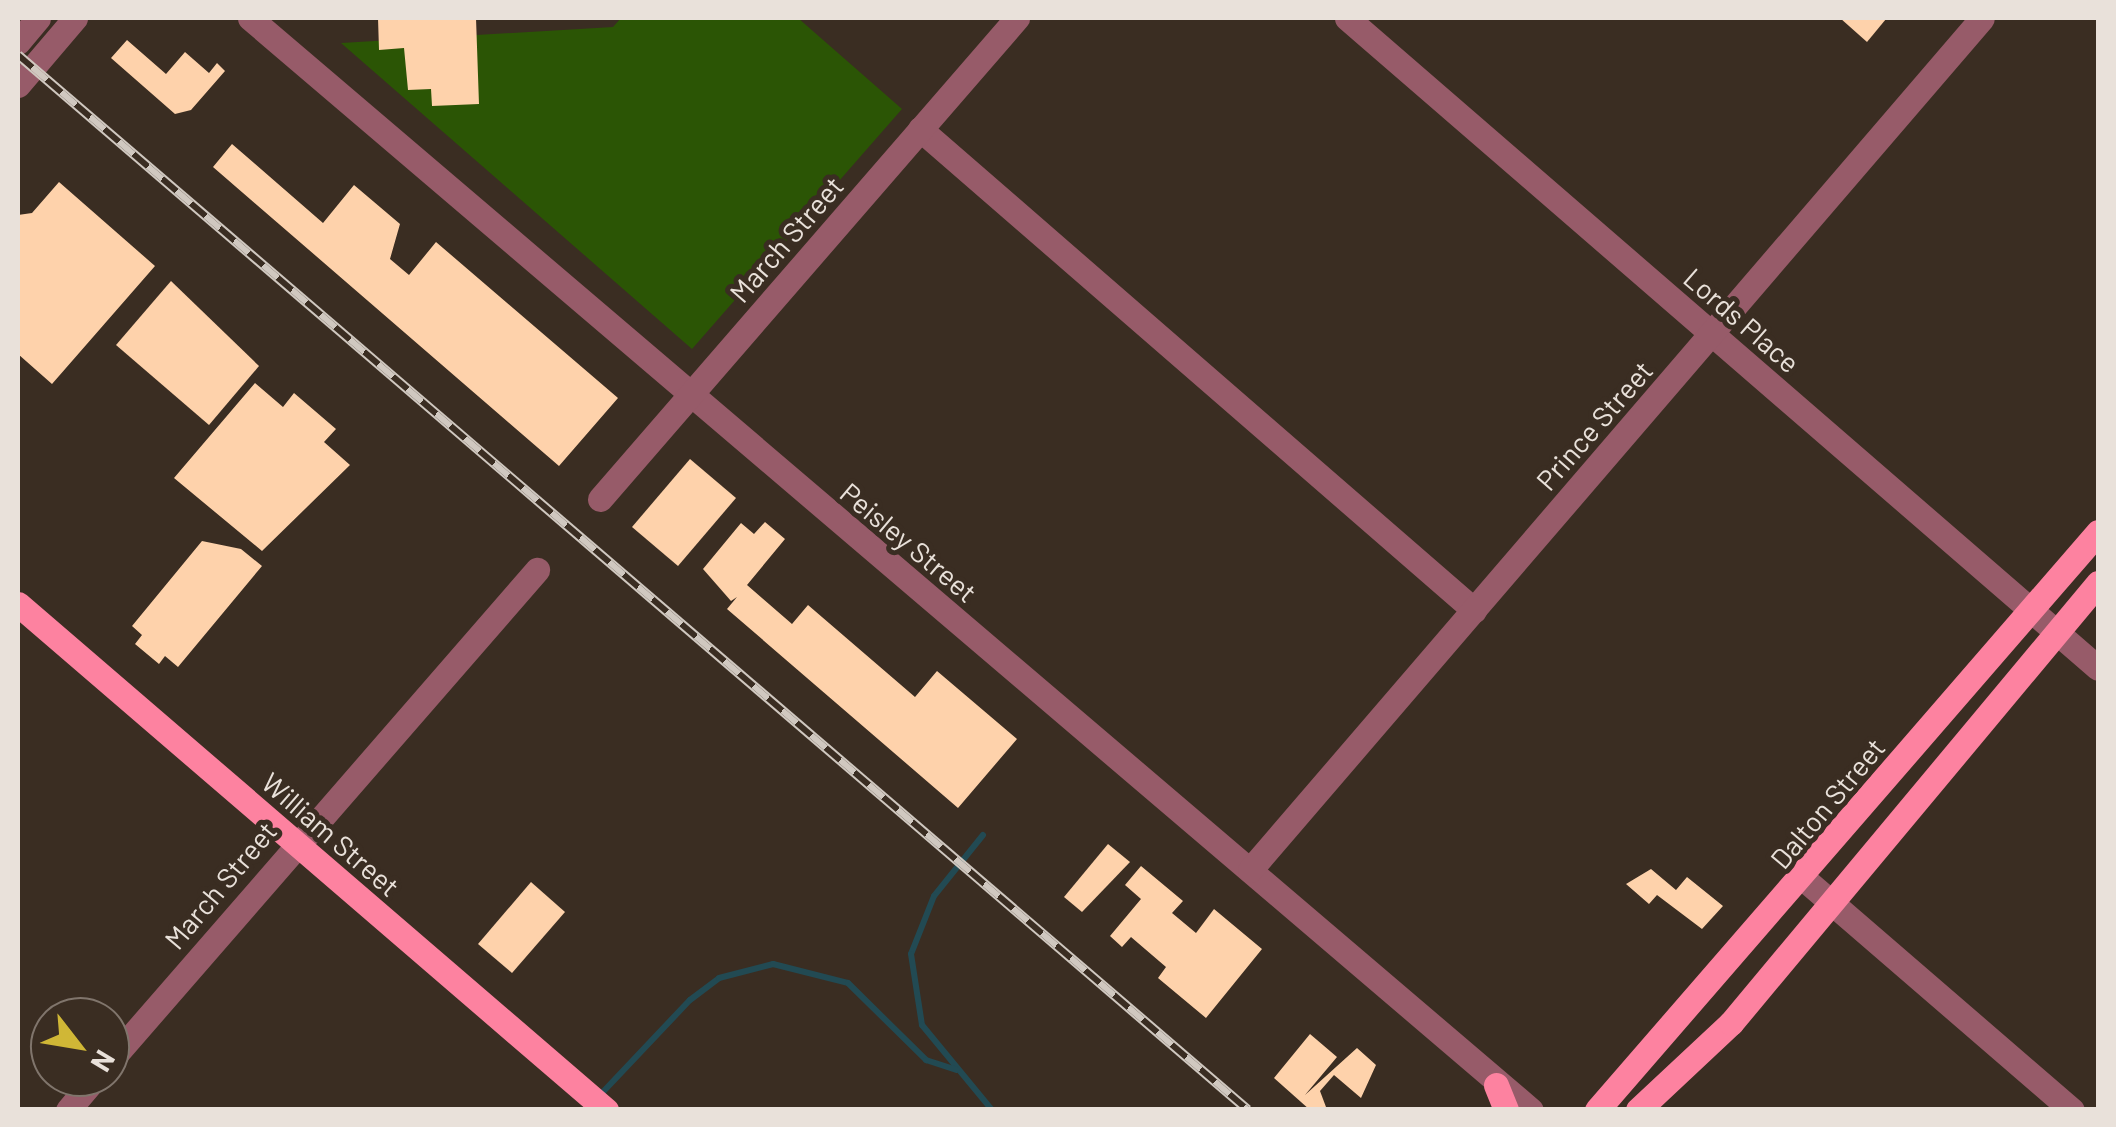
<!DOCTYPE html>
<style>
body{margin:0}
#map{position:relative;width:2116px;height:1127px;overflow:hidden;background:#3a2d22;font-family:Barlow,sans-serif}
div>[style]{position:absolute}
.green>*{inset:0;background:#2b5505}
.stream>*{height:6px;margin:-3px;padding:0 3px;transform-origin:3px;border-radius:3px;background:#224a53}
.building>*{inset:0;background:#fed2ab}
.minor>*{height:25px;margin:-12.5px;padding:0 12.5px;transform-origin:12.5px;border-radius:12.5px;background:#975b69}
.major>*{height:25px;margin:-12.5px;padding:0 12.5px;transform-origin:12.5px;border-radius:12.5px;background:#fd82a0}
.rail>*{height:10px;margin-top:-5px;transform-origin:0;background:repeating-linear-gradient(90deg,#3a2d22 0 19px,#d0c8c0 0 38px);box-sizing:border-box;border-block:2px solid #d0c8c0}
span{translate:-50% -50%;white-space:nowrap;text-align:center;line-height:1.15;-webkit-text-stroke:10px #3a2d22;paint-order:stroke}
.street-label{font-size:28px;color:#e9e1da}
.frame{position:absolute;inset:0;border:20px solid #e9e1da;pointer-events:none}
.north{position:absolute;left:30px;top:997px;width:100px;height:100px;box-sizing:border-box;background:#3a2d22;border:2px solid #80756c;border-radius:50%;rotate:121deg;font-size:28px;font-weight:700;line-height:40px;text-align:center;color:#e9e1da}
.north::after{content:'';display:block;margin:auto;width:35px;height:45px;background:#d0b736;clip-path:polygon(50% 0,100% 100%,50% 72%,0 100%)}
</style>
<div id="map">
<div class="green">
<i style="clip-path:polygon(621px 18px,798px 18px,902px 109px,692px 349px,341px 43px,613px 27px)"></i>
</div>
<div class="stream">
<i style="left:983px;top:835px;width:78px;rotate:128.8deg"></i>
<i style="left:934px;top:896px;width:62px;rotate:111.6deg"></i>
<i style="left:911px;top:954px;width:72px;rotate:81.2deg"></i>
<i style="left:922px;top:1025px;width:110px;rotate:50.5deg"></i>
<i style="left:601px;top:1094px;width:129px;rotate:-46.6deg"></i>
<i style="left:690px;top:1000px;width:36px;rotate:-37deg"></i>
<i style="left:719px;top:978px;width:56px;rotate:-14.5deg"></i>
<i style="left:773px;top:964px;width:77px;rotate:14.2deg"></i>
<i style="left:848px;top:983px;width:110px;rotate:44.6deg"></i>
<i style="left:926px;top:1060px;width:32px;rotate:18deg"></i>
</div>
<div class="building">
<i style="clip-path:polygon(378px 18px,476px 18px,479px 104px,432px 106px,431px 89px,408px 90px,404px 48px,379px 50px)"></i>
<i style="clip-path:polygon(1840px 18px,1884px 18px,1886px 19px,1867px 42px)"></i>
<i style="clip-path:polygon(127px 40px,166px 74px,185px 52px,209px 73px,217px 63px,225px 71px,191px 110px,175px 114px,111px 58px)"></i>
<i style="clip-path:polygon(232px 144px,323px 223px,354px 185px,400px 224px,390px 259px,409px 275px,436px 242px,618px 398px,559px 466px,213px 167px)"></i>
<i style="clip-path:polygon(59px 182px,155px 266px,52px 384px,18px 354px,18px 215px,32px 213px)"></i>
<i style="clip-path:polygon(171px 281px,259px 366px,209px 425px,116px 345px)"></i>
<i style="clip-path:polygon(255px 383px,283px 407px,294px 393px,336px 429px,324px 442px,350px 465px,262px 551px,174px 478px)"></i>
<i style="clip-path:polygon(690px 459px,736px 498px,678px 566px,632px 527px)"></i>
<i style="clip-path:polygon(765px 522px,785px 539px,747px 585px,792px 624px,808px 605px,915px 697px,937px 671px,1017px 739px,958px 808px,727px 609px,737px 597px,731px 601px,703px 569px,741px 523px,754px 534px)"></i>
<i style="clip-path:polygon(202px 541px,241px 549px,262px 566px,178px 667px,165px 656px,159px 664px,135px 644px,142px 635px,132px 626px)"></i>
<i style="clip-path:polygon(1108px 844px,1130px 862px,1082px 912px,1064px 897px)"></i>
<i style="clip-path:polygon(1141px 866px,1183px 901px,1172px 913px,1196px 933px,1214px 909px,1262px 949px,1206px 1018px,1158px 978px,1166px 967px,1131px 937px,1122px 947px,1110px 936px,1141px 899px,1125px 885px)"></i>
<i style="clip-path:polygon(1651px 869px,1676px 890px,1687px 877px,1723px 906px,1702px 929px,1657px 895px,1649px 904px,1626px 884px)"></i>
<i style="clip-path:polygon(531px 882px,565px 912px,512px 973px,478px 944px)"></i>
<i style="clip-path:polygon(1310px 1034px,1337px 1057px,1305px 1095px,1357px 1048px,1376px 1065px,1361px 1098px,1334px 1075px,1320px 1091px,1326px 1107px,1310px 1110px,1274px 1078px)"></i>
</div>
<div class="minor">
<i style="left:250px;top:18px;width:1683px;rotate:40.45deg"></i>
<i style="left:1347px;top:18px;width:993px;rotate:40.88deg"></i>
<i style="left:18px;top:42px;width:31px;rotate:-50deg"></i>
<i style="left:18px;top:85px;width:88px;rotate:-49.6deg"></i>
<i style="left:920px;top:129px;width:734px;rotate:40.97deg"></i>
<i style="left:600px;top:499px;width:637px;rotate:-49.08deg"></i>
<i style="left:1250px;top:870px;width:1123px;rotate:-49.33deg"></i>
<i style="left:1803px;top:878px;width:355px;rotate:40.8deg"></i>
<i style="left:110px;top:1061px;width:651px;rotate:-48.99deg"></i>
<i style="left:68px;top:1110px;width:43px;rotate:-49.7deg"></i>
</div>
<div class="major">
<i style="left:18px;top:604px;width:776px;rotate:40.71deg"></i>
<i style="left:1496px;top:1085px;width:27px;rotate:68deg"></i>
<i style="left:1597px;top:1110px;width:765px;rotate:-49.08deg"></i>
<i style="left:1638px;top:1110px;width:127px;rotate:-43.1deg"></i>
<i style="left:1731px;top:1023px;width:573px;rotate:-50.17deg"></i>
</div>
<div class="rail">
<i style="left:18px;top:55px;width:1620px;rotate:40.62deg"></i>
</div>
<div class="street-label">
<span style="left:786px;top:239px;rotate:-49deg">March Street</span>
<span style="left:1742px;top:320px;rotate:41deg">Lords Place</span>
<span style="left:1594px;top:425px;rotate:-49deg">Prince Street</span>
<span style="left:909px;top:542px;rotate:40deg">Peisley Street</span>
<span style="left:1827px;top:803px;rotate:-50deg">Dalton Street</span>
<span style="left:331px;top:834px;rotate:41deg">William Street</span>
<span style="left:220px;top:885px;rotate:-50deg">March Street</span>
</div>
<div class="frame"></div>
<div class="north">N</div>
</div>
